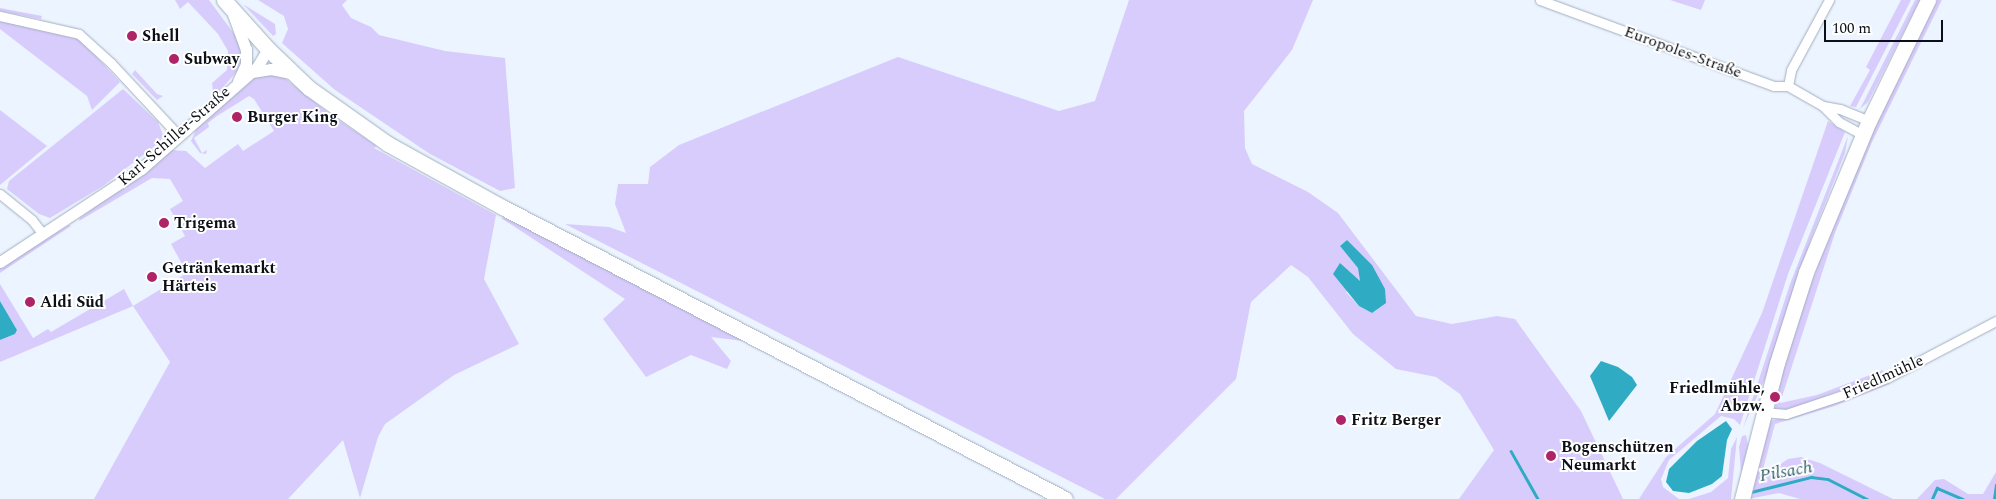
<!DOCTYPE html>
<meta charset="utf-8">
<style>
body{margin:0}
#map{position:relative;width:1996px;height:499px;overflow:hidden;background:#ecf4ff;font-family:Spectral,serif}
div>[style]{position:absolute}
.green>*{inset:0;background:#d8ccfd}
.water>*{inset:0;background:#2fabc3}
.stream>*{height:2.5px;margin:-1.25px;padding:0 1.25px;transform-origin:1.25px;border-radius:1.25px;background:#2fabc3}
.roads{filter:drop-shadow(0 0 1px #a2aebf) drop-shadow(0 0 1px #a2aebf)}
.minor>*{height:9px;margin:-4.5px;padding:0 4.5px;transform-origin:4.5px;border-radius:4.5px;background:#fff}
.tertiary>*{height:11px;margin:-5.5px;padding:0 5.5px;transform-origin:5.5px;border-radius:5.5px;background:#fff}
.primary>*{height:15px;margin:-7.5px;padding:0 7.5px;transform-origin:7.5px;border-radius:7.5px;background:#fff}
.dots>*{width:14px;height:14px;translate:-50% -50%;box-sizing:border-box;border:2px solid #fff;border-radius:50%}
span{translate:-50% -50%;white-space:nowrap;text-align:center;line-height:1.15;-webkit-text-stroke:4px #fff;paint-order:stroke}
.poi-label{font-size:16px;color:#0c1016;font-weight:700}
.left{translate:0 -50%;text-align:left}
.right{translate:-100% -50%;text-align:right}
.street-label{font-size:16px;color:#0c1016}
.water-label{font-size:18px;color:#2d5e69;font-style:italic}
.scale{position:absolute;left:1824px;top:20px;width:119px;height:22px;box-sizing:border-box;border:2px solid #0c1016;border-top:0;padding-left:6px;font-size:15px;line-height:18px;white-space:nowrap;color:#0c1016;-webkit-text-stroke:4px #fff;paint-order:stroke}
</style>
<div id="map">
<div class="green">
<i style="clip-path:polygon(175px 0,209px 0,238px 39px,242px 59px,238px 70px,218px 93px,213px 92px,212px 83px,227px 70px,228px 51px,218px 34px,188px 2px,180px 9px)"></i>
<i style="clip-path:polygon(258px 0,347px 0,342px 5px,351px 18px,371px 27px,379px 35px,445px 51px,505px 58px,515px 188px,500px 191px,430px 154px,335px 90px,282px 43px,288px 29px,284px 16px)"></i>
<i style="clip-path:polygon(evenodd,1129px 0,1313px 0,1292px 50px,1244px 111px,1245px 148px,1252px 164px,1308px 192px,1338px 213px,1416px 316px,1452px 324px,1497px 316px,1515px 319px,1581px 411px,1623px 499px,1459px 499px,1494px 450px,1460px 394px,1436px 377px,1396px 369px,1353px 334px,1308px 277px,1291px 265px,1251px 302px,1236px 379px,1116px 499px,1105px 499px,565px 224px,609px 227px,626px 233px,615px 204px,618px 184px,648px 184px,650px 167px,679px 145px,898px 57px,1059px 111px,1095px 101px,1129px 0,1347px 240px,1385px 303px,1372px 313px,1359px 306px,1346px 292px,1360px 282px,1359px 268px,1340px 246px,1347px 240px)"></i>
<i style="clip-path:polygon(1670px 0,1705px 0,1701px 10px)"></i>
<i style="clip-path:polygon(1901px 0,1911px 0,1856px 107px,1850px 106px,1870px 70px,1866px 67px)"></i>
<i style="clip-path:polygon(1915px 0,1920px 0,1868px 102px,1860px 109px)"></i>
<i style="clip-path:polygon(1936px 0,1942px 0,1872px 142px,1835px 233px,1780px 403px,1817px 395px,1883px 370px,1885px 374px,1789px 410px,1775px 409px,1783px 359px,1840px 206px,1871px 133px)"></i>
<i style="clip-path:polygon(243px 4px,275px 24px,276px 34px,273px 36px)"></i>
<i style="clip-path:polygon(0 8px,42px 16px,41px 19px,0 11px)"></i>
<i style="clip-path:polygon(0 20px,81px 40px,120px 82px,92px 110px,87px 96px,0 29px)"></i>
<i style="clip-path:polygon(135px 70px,157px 94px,163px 96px,157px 100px,132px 74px)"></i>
<i style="clip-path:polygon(264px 73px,282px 76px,331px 115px,377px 146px,374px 148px,496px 215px,484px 279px,519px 344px,454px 375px,385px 424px,378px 437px,360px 498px,343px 440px,288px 499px,94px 499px,170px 362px,133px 306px,0 362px,0 340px,15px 334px,17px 330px,0 301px,0 284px,33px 338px,48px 329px,51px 332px,124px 289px,133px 306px,187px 273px,171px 244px,185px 236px,170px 209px,183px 201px,170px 179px,152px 178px,79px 221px,80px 218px,171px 150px,186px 151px,205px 168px,238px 144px,243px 151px,274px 131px,254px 99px,249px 96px,217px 116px,208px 123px,209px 127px,194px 138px,202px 153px,207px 150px,206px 154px,200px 153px,191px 141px,197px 127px,253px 78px)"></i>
<i style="clip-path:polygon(123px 89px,158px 122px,163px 135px,160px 142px,103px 186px,50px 218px,39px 214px,7px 189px,9px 181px)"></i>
<i style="clip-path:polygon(0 110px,47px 146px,0 185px)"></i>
<i style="clip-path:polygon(1828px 121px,1845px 132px,1788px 274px,1740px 425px,1734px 419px,1721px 416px,1669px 460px,1661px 479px,1663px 487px,1679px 499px,1639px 499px,1666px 457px,1715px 414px,1762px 313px)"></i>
<i style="clip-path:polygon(1848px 136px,1845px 153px,1811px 239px,1767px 374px,1743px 428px,1790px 284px)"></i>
<i style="clip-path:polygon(507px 217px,743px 341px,711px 337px,731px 361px,727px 369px,691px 355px,646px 377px,603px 319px,625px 299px,501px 218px)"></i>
<i style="clip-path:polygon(69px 225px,71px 226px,0 273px,0 266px)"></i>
<i style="clip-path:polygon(1888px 380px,1890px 384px,1834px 406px,1775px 424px,1761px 477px,1788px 459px,1801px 457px,1820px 463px,1893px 499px,1800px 499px,1779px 493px,1748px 499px,1769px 421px,1801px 414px)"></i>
<i style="clip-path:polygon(1746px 435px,1748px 445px,1735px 499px,1741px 472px,1739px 447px,1742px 436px)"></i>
<i style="clip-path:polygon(1737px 437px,1731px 499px,1689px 499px,1711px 492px,1728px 478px,1731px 449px)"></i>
<i style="clip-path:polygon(1996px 472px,1996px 499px,1917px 499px,1935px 480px,1944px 479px,1968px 494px,1983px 494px)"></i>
</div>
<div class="water">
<i style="clip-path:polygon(1347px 240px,1372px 265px,1385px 289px,1386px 303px,1372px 313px,1359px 306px,1333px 274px,1340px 263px,1360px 281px,1358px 268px,1340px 246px)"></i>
<i style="clip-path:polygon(0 301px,17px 330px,15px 334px,0 340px)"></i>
<i style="clip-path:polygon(1601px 361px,1618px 367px,1632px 377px,1637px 385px,1609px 421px,1590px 376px)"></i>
<i style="clip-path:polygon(1726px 421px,1732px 429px,1727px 440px,1722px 476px,1712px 484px,1689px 493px,1673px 491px,1666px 482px,1669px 469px,1697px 441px)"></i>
</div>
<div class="stream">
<i style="left:1511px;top:451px;width:55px;rotate:60.6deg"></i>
<i style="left:1751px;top:492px;width:62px;rotate:-14deg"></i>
<i style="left:1811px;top:477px;width:17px;rotate:7deg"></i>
<i style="left:1828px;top:479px;width:44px;rotate:27.1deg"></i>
<i style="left:1932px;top:499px;width:12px;rotate:-66deg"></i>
<i style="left:1937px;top:488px;width:28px;rotate:23deg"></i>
<i style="left:1994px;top:499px;width:14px;rotate:-82deg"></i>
</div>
<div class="roads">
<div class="minor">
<i style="left:1540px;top:0;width:249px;rotate:20.2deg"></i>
<i style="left:1774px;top:86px;width:14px"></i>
<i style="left:0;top:16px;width:81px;rotate:12.8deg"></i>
<i style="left:79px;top:34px;width:43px;rotate:42.2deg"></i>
<i style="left:111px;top:63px;width:100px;rotate:47deg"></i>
<i style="left:1788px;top:86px;width:16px;rotate:-79deg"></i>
<i style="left:1791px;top:70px;width:80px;rotate:-61.5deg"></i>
<i style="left:1788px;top:86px;width:40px;rotate:29.7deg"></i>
<i style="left:1823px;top:106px;width:17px;rotate:10deg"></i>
<i style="left:1840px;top:109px;width:31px;rotate:22deg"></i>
<i style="left:1823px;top:106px;width:23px;rotate:45deg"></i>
<i style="left:1839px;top:122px;width:27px;rotate:28deg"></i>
<i style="left:0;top:194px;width:41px;rotate:39.1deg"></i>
<i style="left:32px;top:220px;width:18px;rotate:52deg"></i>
<i style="left:1763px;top:412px;width:23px;rotate:5deg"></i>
<i style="left:1786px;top:414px;width:63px;rotate:-18.4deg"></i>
<i style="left:1846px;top:394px;width:46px;rotate:-21.6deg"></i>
<i style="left:1889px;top:377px;width:121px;rotate:-27.6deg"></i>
</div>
<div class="tertiary">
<i style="left:233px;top:14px;width:37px;rotate:70deg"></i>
<i style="left:246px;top:49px;width:15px;rotate:90deg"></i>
<i style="left:246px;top:64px;width:19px;rotate:115deg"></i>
<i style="left:252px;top:72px;width:19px;rotate:-9deg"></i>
<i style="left:271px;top:69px;width:24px;rotate:12deg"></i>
<i style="left:0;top:262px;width:169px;rotate:-33.4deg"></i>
<i style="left:141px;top:169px;width:154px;rotate:-41.3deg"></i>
<i style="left:257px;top:67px;width:21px;rotate:-59deg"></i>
</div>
<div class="primary">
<i style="left:224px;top:0;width:66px;rotate:48.1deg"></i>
<i style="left:268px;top:49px;width:57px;rotate:43.6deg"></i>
<i style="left:309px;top:88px;width:97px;rotate:35.3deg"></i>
<i style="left:388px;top:144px;width:130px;rotate:28.9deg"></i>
<i style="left:502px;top:207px;width:634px;rotate:27.41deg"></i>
<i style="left:1742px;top:499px;width:140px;rotate:-75.6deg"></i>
<i style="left:1777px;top:363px;width:96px;rotate:-72.3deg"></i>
<i style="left:1806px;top:272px;width:164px;rotate:-67.4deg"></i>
<i style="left:1869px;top:121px;width:135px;rotate:-64deg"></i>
</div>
</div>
<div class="dots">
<i style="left:132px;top:36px;background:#ae2466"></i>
<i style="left:174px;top:59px;background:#ae2466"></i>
<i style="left:237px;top:117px;background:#ae2466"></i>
<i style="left:164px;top:223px;background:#ae2466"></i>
<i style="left:152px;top:277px;background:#ae2466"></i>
<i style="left:30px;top:302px;background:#ae2466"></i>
<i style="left:1775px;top:397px;background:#ae2466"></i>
<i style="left:1341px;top:420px;background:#ae2466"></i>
<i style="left:1551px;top:456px;background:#ae2466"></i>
</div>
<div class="poi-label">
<span class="left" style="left:142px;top:36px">Shell</span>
<span class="left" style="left:184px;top:59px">Subway</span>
<span class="left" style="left:247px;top:117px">Burger King</span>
<span class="left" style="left:174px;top:223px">Trigema</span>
<span class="left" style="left:162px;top:277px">Getränkemarkt<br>Härteis</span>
<span class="left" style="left:40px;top:302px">Aldi Süd</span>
<span class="right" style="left:1765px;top:397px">Friedlmühle,<br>Abzw.</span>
<span class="left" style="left:1351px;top:420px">Fritz Berger</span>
<span class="left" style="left:1561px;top:456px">Bogenschützen<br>Neumarkt</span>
</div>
<div class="street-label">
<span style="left:1683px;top:52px;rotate:20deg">Europoles-Straße</span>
<span style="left:174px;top:136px;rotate:-41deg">Karl-Schiller-Straße</span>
<span style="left:1883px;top:377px;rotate:-24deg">Friedlmühle</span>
</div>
<div class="water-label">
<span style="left:1786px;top:472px;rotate:-10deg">Pilsach</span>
</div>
<div class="scale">100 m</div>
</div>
